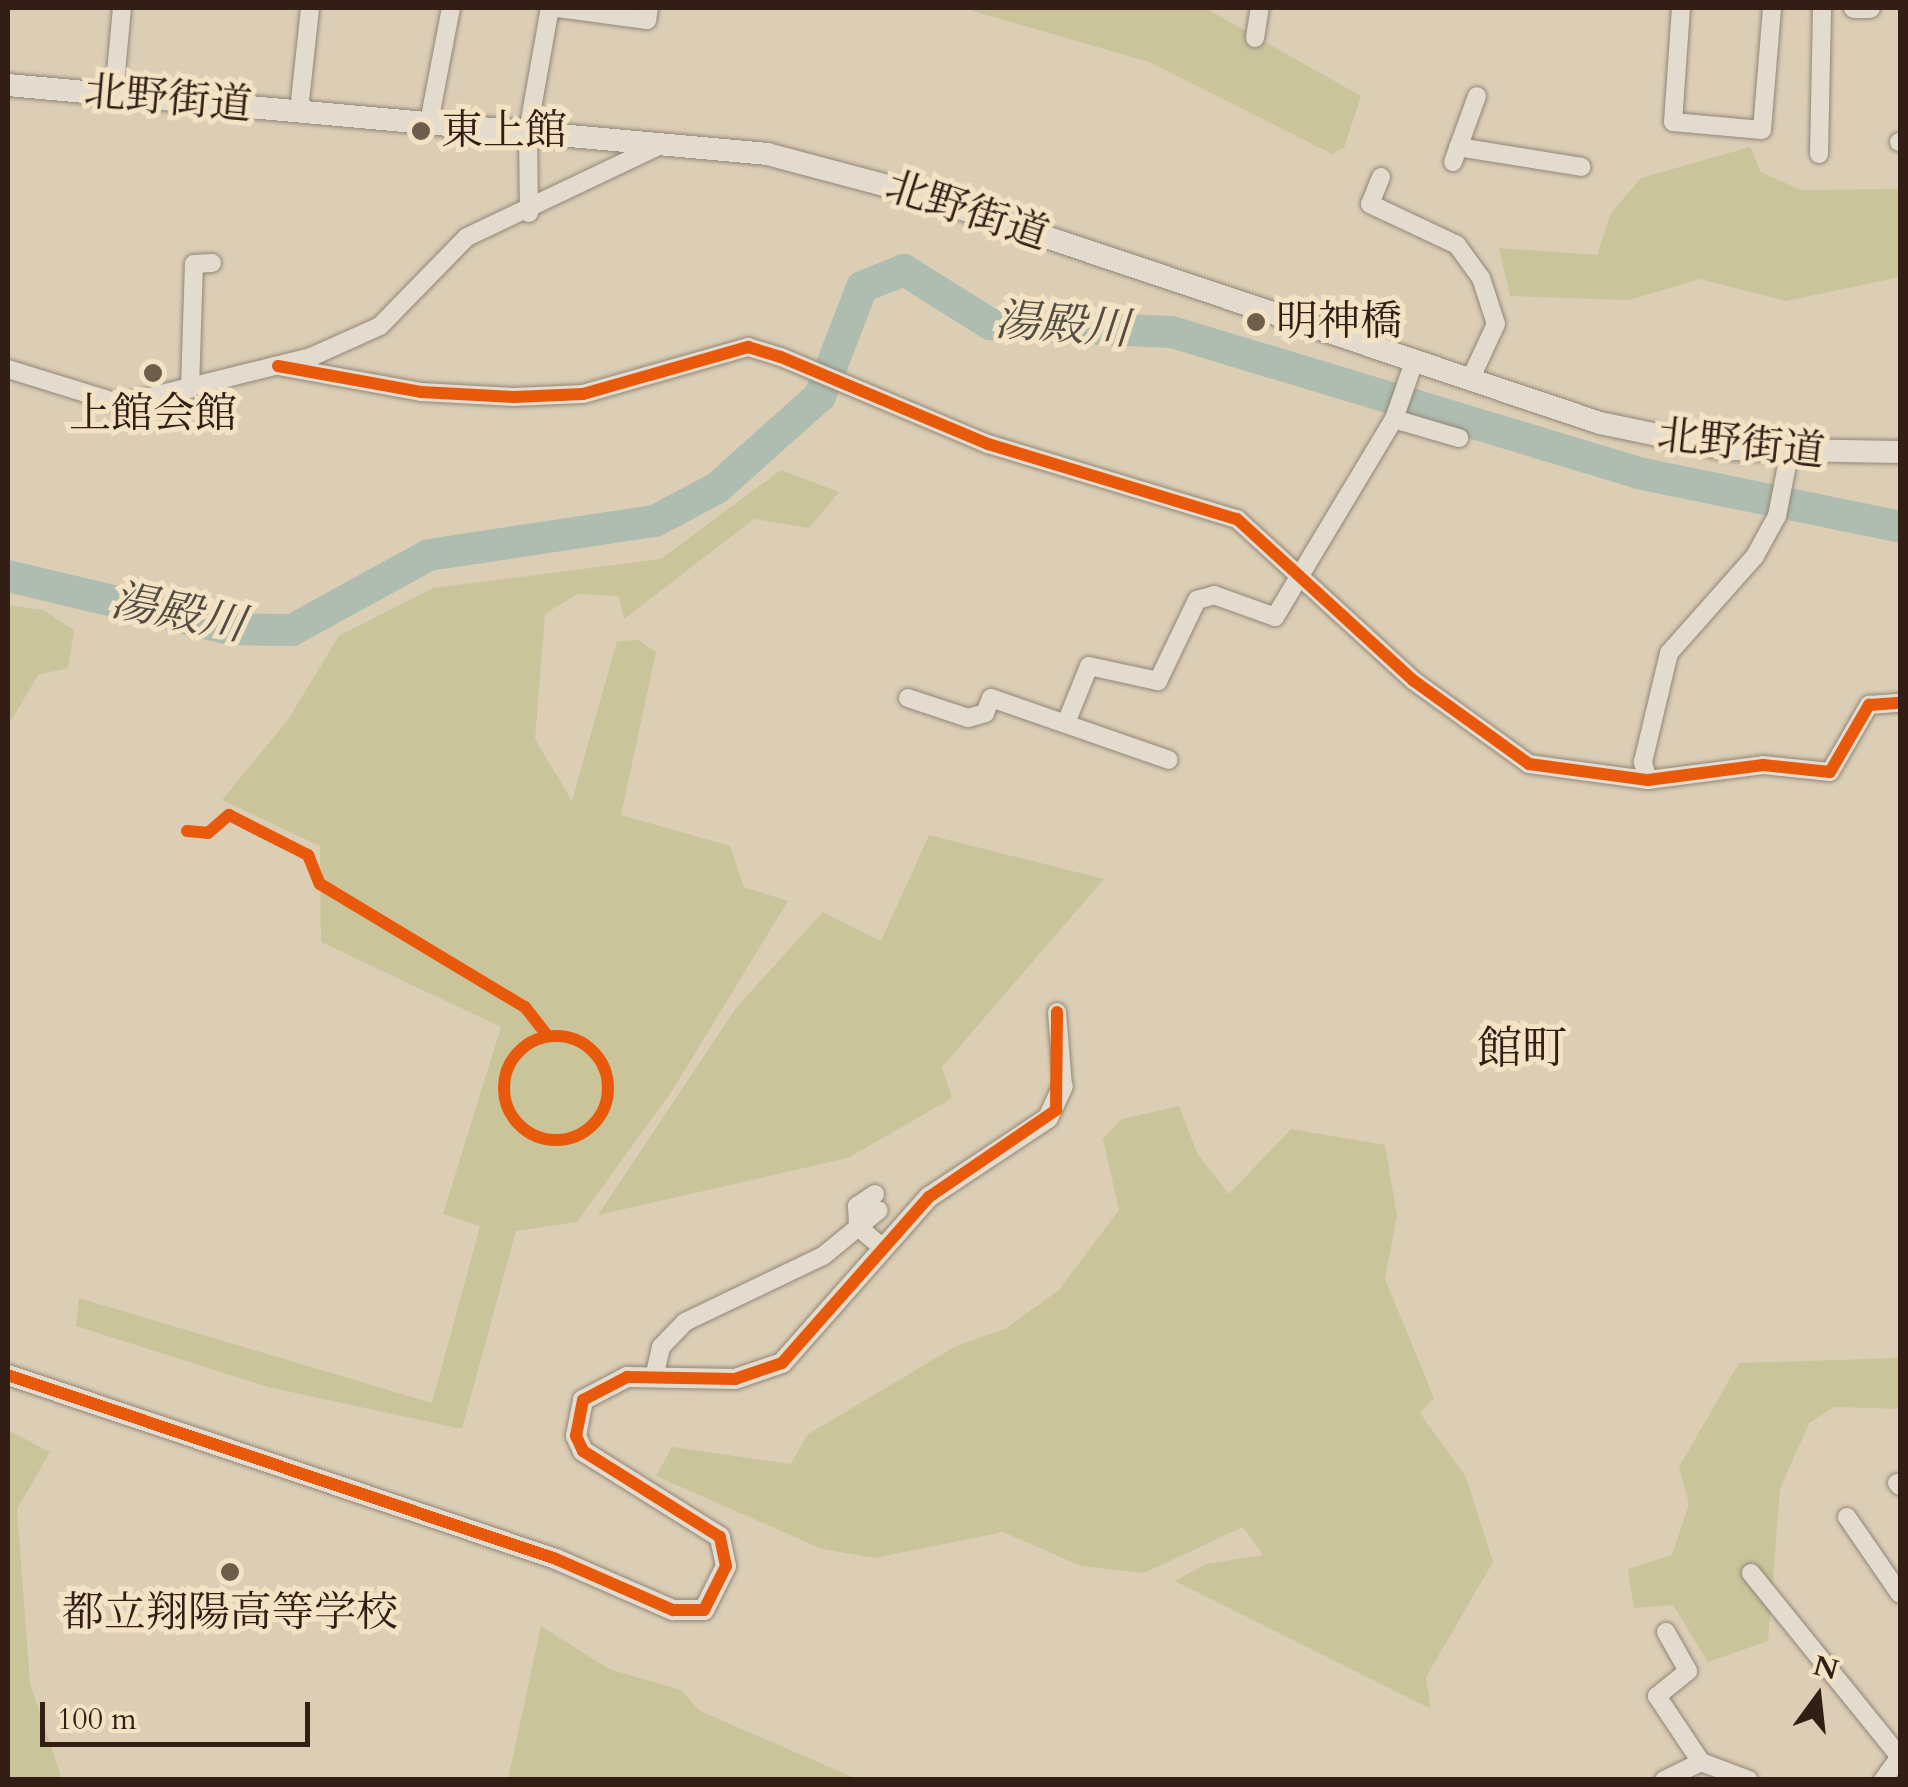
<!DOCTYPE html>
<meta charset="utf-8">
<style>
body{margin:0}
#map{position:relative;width:1908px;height:1787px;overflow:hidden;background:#dcceb5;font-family:Cardo,"Noto Serif JP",serif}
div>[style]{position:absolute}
.green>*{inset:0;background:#c9c49a}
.stream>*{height:5px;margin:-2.5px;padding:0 2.5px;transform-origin:2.5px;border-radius:2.5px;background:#aebdb0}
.river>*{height:32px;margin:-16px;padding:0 16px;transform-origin:16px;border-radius:16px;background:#aebdb0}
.roads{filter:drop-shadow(0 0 2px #918678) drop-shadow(0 0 2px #918678)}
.minor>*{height:18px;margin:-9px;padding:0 9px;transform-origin:9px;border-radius:9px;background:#e3dcce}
.tertiary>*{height:20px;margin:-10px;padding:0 10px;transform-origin:10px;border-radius:10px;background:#e3dcce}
.secondary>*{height:22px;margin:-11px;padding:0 11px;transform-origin:11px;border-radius:11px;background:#e3dcce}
.cycleway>*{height:12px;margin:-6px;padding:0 6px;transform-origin:6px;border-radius:6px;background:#e8590c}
.cycleway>.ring{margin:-6px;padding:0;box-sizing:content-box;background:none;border:12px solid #e8590c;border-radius:50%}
.dots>*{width:28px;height:28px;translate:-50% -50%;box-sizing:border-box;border:5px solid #f3e2c4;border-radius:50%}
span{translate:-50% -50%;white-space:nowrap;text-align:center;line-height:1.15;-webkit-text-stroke:10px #f3e2c4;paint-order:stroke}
.street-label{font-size:42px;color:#321e15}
.poi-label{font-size:42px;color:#321e15}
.left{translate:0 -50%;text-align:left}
.water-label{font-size:45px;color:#524c43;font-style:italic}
.neighbourhood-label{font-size:45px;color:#321e15}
.frame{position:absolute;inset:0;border:10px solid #321e15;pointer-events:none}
.north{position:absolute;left:1768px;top:1647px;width:100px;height:100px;-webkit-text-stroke:8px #f3e2c4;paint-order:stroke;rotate:15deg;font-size:28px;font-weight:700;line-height:40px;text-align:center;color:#321e15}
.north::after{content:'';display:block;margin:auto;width:35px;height:45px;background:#321e15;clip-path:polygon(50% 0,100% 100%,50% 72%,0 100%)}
.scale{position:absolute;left:40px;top:1702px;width:270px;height:45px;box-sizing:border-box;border:5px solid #321e15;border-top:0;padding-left:12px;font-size:30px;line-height:35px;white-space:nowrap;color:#321e15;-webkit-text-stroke:8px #f3e2c4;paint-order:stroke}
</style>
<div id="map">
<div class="green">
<i style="clip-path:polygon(963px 8px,1205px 8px,1361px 96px,1344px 148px,1332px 154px,1149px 62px)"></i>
<i style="clip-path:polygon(1750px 147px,1761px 172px,1801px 190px,1900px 189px,1900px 277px,1786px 301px,1700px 279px,1629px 300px,1510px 296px,1499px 248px,1597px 255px,1611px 213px,1641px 178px)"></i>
<i style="clip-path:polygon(781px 470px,839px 492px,809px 528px,754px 519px,624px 619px,619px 596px,577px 594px,545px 614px,535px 739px,572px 801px,617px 641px,638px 640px,656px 652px,621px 815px,730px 846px,744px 887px,788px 901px,672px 1091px,577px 1222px,516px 1231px,462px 1429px,268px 1387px,76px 1326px,79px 1298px,432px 1403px,480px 1226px,443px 1214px,501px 1027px,321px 942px,320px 846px,222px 800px,287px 721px,339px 636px,433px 588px,661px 559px)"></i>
<i style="clip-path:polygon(8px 605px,43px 610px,74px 630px,68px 668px,38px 675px,8px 726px)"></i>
<i style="clip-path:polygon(929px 835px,1104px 879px,942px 1067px,952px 1098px,848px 1158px,598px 1215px,736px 1008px,823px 912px,881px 941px)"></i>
<i style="clip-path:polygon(1179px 1106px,1197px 1153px,1229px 1194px,1291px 1129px,1385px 1145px,1397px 1215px,1385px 1279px,1434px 1398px,1420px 1413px,1466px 1477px,1493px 1562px,1426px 1677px,1431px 1709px,1175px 1581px,1206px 1564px,1263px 1555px,1243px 1527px,1144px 1573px,1081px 1566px,1003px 1532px,875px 1558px,822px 1549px,656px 1476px,672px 1447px,791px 1464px,807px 1435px,956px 1346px,1005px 1329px,1059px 1290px,1119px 1210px,1103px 1139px,1122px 1119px)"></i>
<i style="clip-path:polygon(1900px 1358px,1900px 1409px,1834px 1407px,1809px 1423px,1780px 1489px,1768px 1641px,1708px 1662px,1673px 1605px,1634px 1608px,1628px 1569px,1672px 1555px,1689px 1504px,1679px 1467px,1739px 1363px)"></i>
<i style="clip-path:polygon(8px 1430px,50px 1452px,17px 1509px,30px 1683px,62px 1779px,8px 1779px)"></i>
<i style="clip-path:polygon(541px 1626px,609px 1669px,681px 1690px,700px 1711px,857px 1779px,508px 1779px)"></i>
</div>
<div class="stream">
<i style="left:1898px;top:1780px;width:4px;rotate:-63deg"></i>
</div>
<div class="river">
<i style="left:8px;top:576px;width:228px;rotate:13.4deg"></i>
<i style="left:230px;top:629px;width:62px;rotate:0.9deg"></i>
<i style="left:292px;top:630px;width:156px;rotate:-28.7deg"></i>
<i style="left:429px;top:555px;width:229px;rotate:-8.6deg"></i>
<i style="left:655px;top:521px;width:70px;rotate:-28deg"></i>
<i style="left:717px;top:488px;width:138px;rotate:-41.8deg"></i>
<i style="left:820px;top:396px;width:117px;rotate:-68.9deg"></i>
<i style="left:862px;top:287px;width:45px;rotate:-22deg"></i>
<i style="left:904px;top:270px;width:102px;rotate:32.1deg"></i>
<i style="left:990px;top:324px;width:182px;rotate:2.5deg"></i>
<i style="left:1172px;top:332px;width:487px;rotate:16.8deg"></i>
<i style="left:1638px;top:473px;width:268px;rotate:11.6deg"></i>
</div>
<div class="roads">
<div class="minor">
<i style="left:558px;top:8px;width:90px;rotate:7.7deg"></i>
<i style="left:647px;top:20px;width:12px;rotate:-81deg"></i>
<i style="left:1681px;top:8px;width:114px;rotate:94deg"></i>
<i style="left:1673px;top:122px;width:89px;rotate:5.1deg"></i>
<i style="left:1762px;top:130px;width:122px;rotate:-85.3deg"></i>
<i style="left:1255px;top:38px;width:30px;rotate:-81deg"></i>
<i style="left:114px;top:94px;width:86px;rotate:-84.7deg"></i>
<i style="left:299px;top:110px;width:103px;rotate:-83.8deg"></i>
<i style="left:429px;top:122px;width:116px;rotate:-79.1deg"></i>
<i style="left:1899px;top:142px;width:1px"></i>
<i style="left:1458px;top:147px;width:125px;rotate:9.2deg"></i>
<i style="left:1819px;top:154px;width:146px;rotate:-88.8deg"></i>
<i style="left:1453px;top:162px;width:70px;rotate:-70deg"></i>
<i style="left:1381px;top:177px;width:29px;rotate:112deg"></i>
<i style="left:1370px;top:204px;width:96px;rotate:25.2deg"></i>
<i style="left:1457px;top:245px;width:41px;rotate:54deg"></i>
<i style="left:1481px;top:278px;width:48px;rotate:71.9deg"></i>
<i style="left:1496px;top:324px;width:62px;rotate:114.9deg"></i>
<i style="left:529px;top:213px;width:82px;rotate:-90.7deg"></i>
<i style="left:528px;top:131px;width:125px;rotate:-79.9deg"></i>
<i style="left:278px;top:366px;width:145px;rotate:10.3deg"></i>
<i style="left:421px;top:392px;width:93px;rotate:3.1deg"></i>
<i style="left:514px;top:397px;width:69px;rotate:-2.5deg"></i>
<i style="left:583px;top:394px;width:172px;rotate:-15.9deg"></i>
<i style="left:748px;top:347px;width:34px;rotate:17deg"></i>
<i style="left:781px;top:357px;width:225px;rotate:22.8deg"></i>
<i style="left:988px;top:444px;width:260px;rotate:16.8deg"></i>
<i style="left:1237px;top:519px;width:240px;rotate:42.5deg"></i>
<i style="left:1414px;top:681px;width:142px;rotate:35.8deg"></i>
<i style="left:1529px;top:764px;width:120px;rotate:7.7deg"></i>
<i style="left:1648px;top:780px;width:116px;rotate:-7.4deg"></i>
<i style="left:1763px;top:765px;width:67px;rotate:6deg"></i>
<i style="left:1830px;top:772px;width:78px;rotate:-59.8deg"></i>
<i style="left:1869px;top:705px;width:31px;rotate:-4deg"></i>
<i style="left:8px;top:369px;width:118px;rotate:17.2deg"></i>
<i style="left:121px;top:404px;width:196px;rotate:-13.9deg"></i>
<i style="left:311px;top:357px;width:76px;rotate:-24.2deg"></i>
<i style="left:380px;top:326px;width:124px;rotate:-45.7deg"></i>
<i style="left:467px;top:237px;width:219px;rotate:-25.4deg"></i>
<i style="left:190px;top:389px;width:125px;rotate:-88.2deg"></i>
<i style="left:194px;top:264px;width:18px;rotate:-3deg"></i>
<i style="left:1394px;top:419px;width:68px;rotate:16.3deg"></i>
<i style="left:908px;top:698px;width:63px;rotate:18.4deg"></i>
<i style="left:968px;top:718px;width:18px;rotate:-16deg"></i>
<i style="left:985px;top:713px;width:16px;rotate:-68deg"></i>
<i style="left:991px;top:698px;width:188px;rotate:19.2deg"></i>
<i style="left:1066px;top:723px;width:61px;rotate:-68deg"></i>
<i style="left:1089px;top:666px;width:71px;rotate:12.3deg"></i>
<i style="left:1158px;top:681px;width:90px;rotate:-64.3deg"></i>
<i style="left:1197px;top:600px;width:18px;rotate:-16deg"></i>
<i style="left:1214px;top:595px;width:65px;rotate:19.8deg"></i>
<i style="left:1275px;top:617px;width:231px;rotate:-59deg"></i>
<i style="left:1394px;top:419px;width:60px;rotate:-70.7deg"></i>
<i style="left:1648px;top:780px;width:19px;rotate:-106deg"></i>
<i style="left:1643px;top:762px;width:112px;rotate:-76.6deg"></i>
<i style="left:1669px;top:653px;width:130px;rotate:-48.4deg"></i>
<i style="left:1755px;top:556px;width:46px;rotate:-61.2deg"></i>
<i style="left:1777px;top:516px;width:62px;rotate:-78.9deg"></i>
<i style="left:1057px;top:1012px;width:74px;rotate:85.4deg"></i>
<i style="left:875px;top:1194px;width:22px;rotate:146deg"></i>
<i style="left:857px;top:1206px;width:21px;rotate:87deg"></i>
<i style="left:858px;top:1227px;width:33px;rotate:40deg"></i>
<i style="left:655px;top:1373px;width:27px;rotate:-77deg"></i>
<i style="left:661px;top:1347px;width:35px;rotate:-46deg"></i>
<i style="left:685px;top:1322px;width:153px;rotate:-25.6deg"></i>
<i style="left:823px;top:1256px;width:72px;rotate:-39.4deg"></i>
<i style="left:1897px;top:1483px;width:4px;rotate:45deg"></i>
<i style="left:1847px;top:1517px;width:93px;rotate:55.5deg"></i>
<i style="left:1751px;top:1573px;width:237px;rotate:51deg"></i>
<i style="left:1666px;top:1632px;width:45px;rotate:60.6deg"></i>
<i style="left:1688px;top:1671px;width:40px;rotate:141deg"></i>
<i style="left:1657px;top:1696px;width:79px;rotate:56.3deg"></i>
<i style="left:1664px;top:1780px;width:41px;rotate:-25.9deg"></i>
<i style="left:1701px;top:1762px;width:51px;rotate:20.6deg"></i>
<i style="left:1883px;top:1780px;width:29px;rotate:-54deg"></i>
</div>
<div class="tertiary">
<i style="left:1854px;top:8px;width:16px"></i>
<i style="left:8px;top:1375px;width:578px;rotate:18.56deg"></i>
<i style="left:556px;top:1559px;width:128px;rotate:23.6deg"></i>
<i style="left:673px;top:1610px;width:31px"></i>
<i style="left:704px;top:1610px;width:49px;rotate:-63.4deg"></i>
<i style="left:726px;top:1566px;width:30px;rotate:-102deg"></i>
<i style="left:720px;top:1537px;width:162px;rotate:-147.9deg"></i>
<i style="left:583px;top:1451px;width:17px;rotate:-115deg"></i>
<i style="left:576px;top:1436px;width:37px;rotate:-79deg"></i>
<i style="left:583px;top:1400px;width:50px;rotate:-27.6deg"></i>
<i style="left:627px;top:1377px;width:108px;rotate:1.1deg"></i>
<i style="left:735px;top:1379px;width:50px;rotate:-18.8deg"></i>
<i style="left:782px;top:1363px;width:222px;rotate:-48.5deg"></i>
<i style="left:929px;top:1197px;width:143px;rotate:-33.6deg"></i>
<i style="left:1048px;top:1118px;width:35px;rotate:-65deg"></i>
</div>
<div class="secondary">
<i style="left:8px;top:85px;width:762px;rotate:5.19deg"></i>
<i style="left:767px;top:154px;width:159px;rotate:14.9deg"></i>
<i style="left:921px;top:195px;width:716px;rotate:18.56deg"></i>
<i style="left:1600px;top:423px;width:129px;rotate:11.7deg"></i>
<i style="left:1726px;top:449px;width:174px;rotate:1deg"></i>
</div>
</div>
<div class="cycleway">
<i style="left:278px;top:366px;width:145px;rotate:10.3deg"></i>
<i style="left:421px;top:392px;width:93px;rotate:3.1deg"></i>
<i style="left:514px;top:397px;width:69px;rotate:-2.5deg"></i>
<i style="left:583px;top:394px;width:172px;rotate:-15.9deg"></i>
<i style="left:748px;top:347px;width:34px;rotate:17deg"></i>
<i style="left:781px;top:357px;width:225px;rotate:22.8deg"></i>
<i style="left:988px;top:444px;width:260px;rotate:16.8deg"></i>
<i style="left:1237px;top:519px;width:240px;rotate:42.5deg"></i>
<i style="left:1414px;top:681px;width:142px;rotate:35.8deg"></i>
<i style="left:1529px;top:764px;width:120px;rotate:7.7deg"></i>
<i style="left:1648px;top:780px;width:116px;rotate:-7.4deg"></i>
<i style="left:1763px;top:765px;width:67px;rotate:6deg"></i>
<i style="left:1830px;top:772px;width:78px;rotate:-59.8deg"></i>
<i style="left:1869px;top:705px;width:31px;rotate:-4deg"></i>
<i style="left:187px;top:831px;width:21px;rotate:5deg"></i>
<i style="left:208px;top:833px;width:28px;rotate:-41deg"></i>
<i style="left:229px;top:815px;width:89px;rotate:26.9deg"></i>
<i style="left:308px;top:855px;width:31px;rotate:68deg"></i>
<i style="left:320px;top:884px;width:239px;rotate:31deg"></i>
<i style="left:525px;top:1007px;width:37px;rotate:52deg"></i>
<i class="ring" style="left:504px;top:1036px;width:92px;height:92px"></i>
<i style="left:8px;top:1375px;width:578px;rotate:18.56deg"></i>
<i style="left:556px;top:1559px;width:128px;rotate:23.6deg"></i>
<i style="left:673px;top:1610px;width:31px"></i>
<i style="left:704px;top:1610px;width:49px;rotate:-63.4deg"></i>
<i style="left:726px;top:1566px;width:30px;rotate:-102deg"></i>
<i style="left:720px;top:1537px;width:162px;rotate:-147.9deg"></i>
<i style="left:583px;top:1451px;width:17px;rotate:-115deg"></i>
<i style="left:576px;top:1436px;width:37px;rotate:-79deg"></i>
<i style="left:583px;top:1400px;width:50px;rotate:-27.6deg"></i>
<i style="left:627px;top:1377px;width:108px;rotate:1.1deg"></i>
<i style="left:735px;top:1379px;width:50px;rotate:-18.8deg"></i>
<i style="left:782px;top:1363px;width:222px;rotate:-48.5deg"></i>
<i style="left:929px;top:1197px;width:154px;rotate:-34.4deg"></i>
<i style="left:1056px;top:1110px;width:98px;rotate:-89.4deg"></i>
</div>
<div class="dots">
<i style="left:421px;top:131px;background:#6e5c4d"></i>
<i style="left:1256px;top:322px;background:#6e5c4d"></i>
<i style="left:153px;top:373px;background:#6e5c4d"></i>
<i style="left:230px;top:1572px;background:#6e5c4d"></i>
</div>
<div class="street-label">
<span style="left:168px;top:99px;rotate:5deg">北野街道</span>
<span style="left:967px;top:211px;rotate:18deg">北野街道</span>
<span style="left:1741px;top:444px;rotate:6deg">北野街道</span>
</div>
<div class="poi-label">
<span class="left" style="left:441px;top:131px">東上館</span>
<span class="left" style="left:1276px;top:322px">明神橋</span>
<span style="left:153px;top:414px">上館会館</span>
<span style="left:230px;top:1613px">都立翔陽高等学校</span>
</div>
<div class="water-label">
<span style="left:1062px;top:325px;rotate:4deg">湯殿川</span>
<span style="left:178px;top:613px;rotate:11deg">湯殿川</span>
</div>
<div class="neighbourhood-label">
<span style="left:1522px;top:1049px">館町</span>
</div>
<div class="frame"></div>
<div class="north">N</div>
<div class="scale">100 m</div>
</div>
